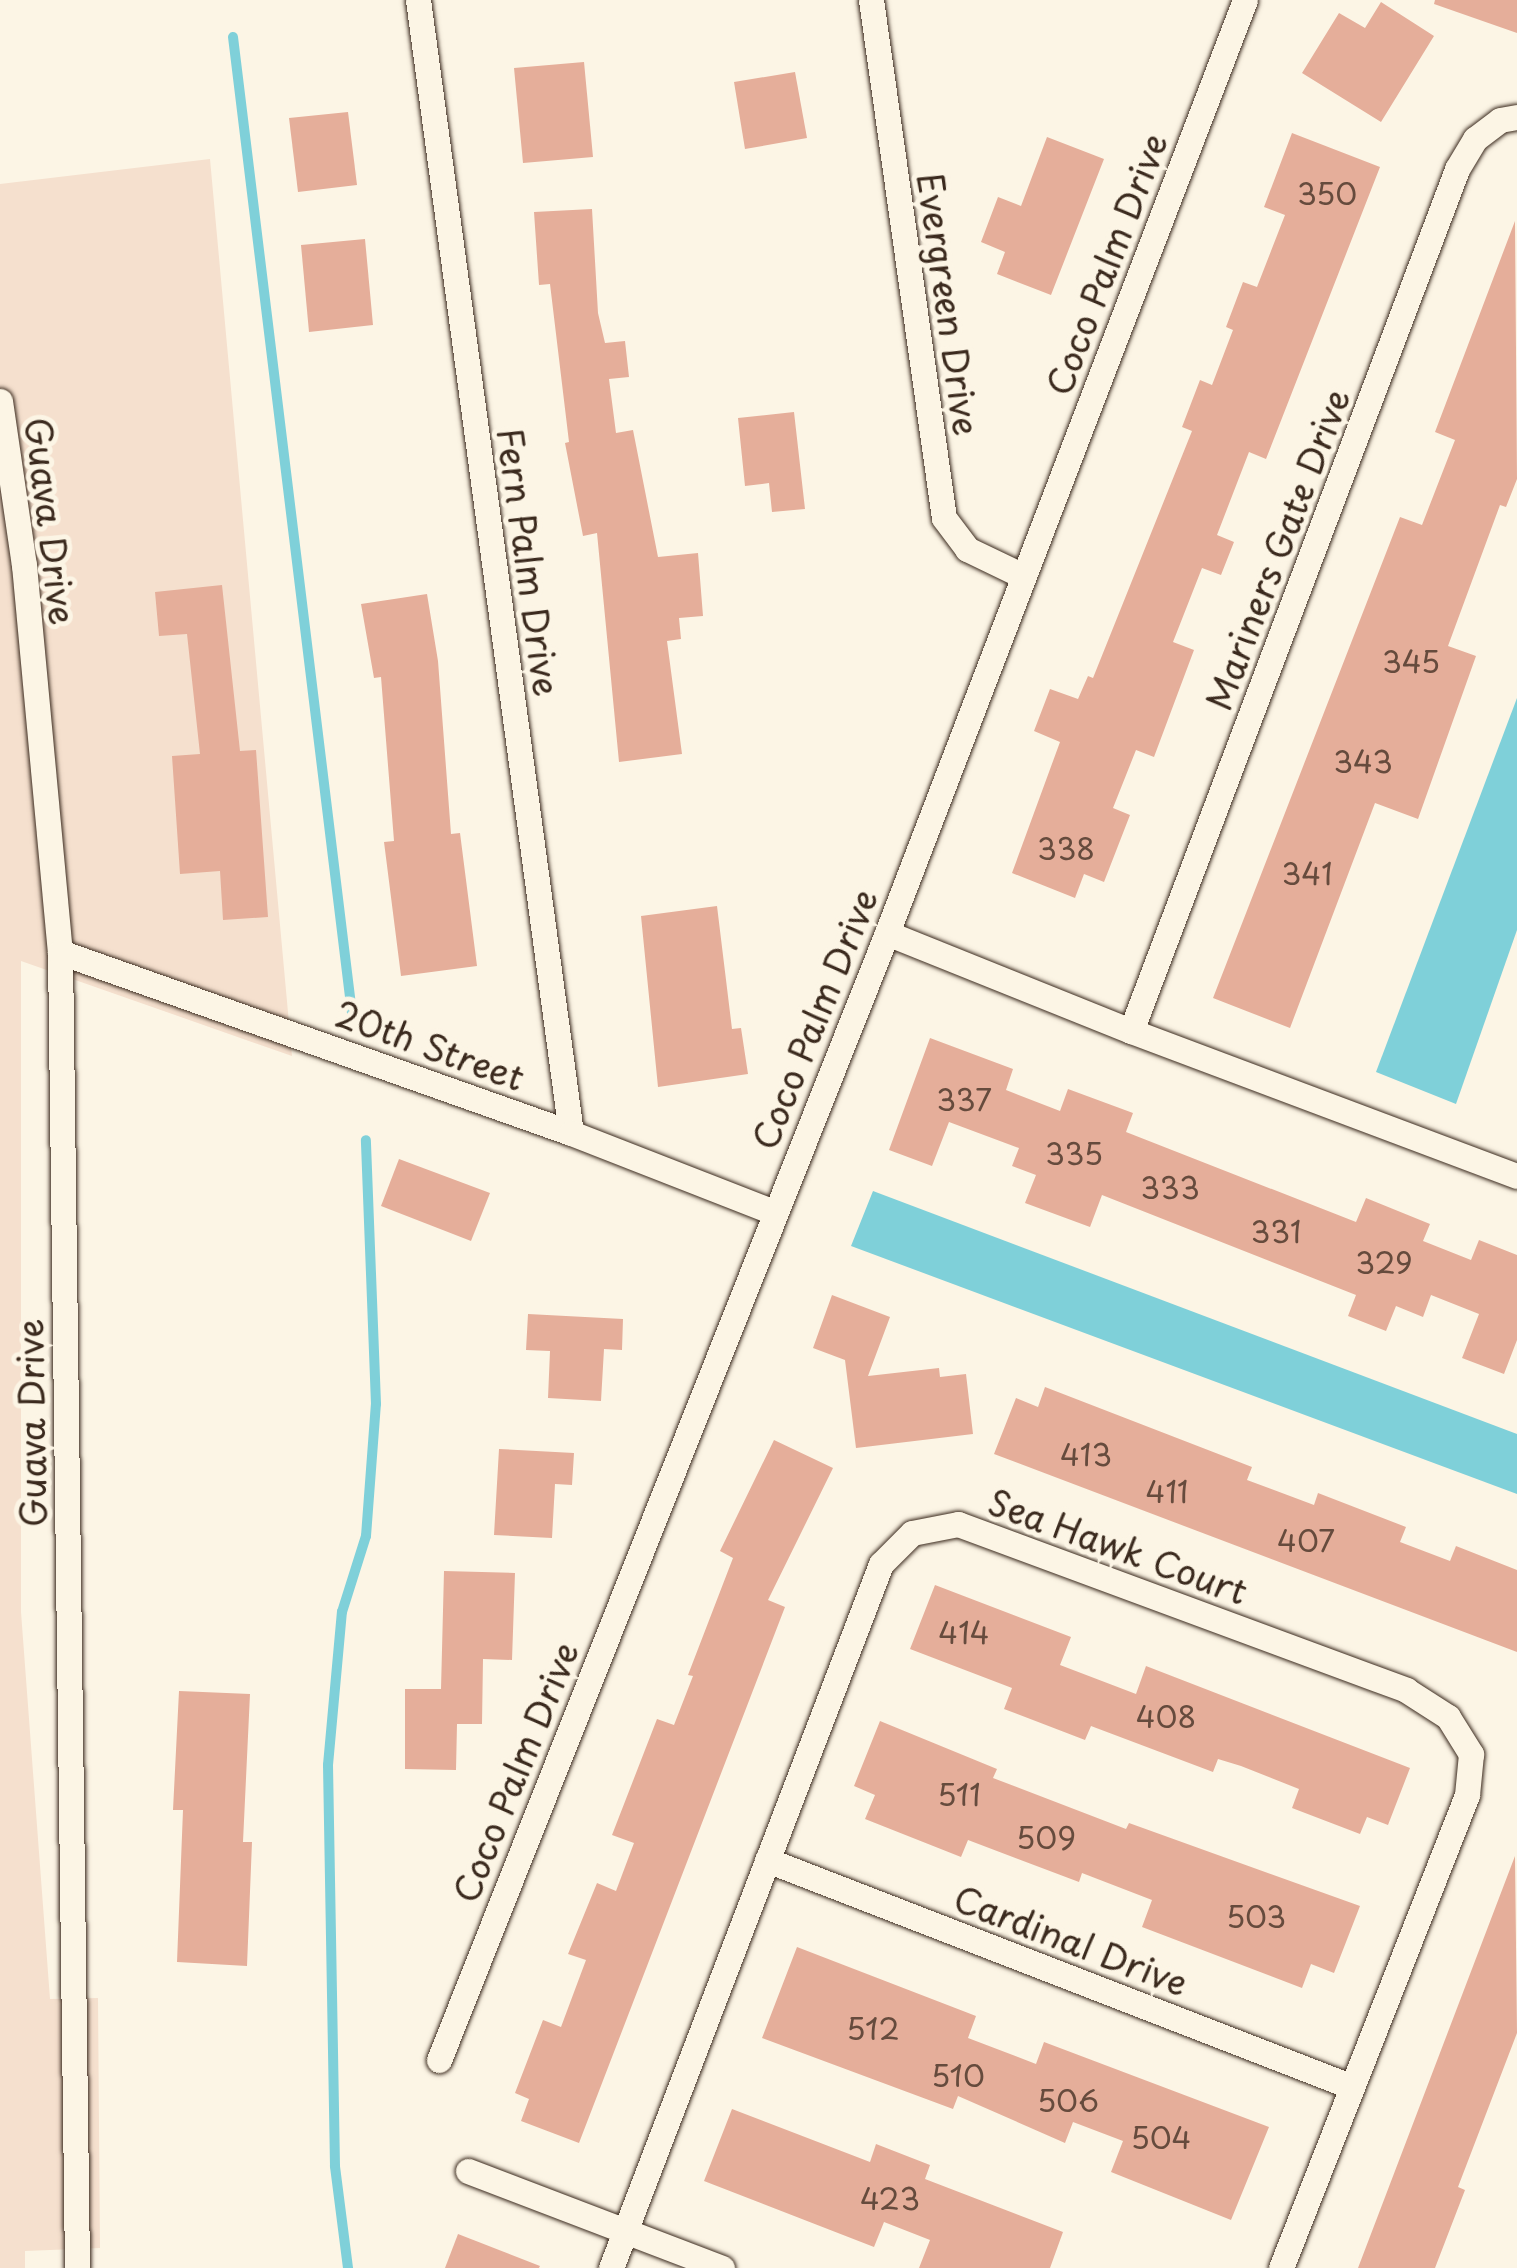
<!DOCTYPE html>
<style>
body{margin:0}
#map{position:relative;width:1517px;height:2268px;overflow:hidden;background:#fcf5e5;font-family:"Playpen Sans",sans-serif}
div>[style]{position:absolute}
.built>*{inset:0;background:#f5e0ce}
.water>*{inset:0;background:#7fd0d9}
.stream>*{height:10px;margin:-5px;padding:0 5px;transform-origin:5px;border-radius:5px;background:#7fd0d9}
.building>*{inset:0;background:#e5ae9a}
.roads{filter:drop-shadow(0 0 2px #3b2a1e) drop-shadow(0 0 2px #3b2a1e)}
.street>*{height:25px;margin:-12.5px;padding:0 12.5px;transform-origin:12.5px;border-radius:12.5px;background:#fcf5e5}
span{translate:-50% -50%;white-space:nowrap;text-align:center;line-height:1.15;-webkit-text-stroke:10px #fcf5e5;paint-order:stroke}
.number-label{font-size:30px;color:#664b3d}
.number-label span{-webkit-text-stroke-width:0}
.street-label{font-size:35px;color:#3b2a1e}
</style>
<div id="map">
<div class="built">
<i style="clip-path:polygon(210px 159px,292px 1056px,21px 961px,21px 1612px,50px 1999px,98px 1998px,100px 2248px,25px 2251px,25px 2268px,0 2268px,0 184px)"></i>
</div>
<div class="water">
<i style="clip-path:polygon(1517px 698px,1517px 930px,1456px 1104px,1376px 1072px)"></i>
<i style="clip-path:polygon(873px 1191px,1517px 1434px,1517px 1494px,851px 1246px)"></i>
</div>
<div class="stream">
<i style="left:233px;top:37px;width:983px;rotate:83.05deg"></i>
<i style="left:348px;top:2268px;width:103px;rotate:-97.3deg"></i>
<i style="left:335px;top:2166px;width:401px;rotate:-91deg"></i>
<i style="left:328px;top:1765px;width:154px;rotate:-84.8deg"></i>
<i style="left:342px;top:1612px;width:80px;rotate:-72.5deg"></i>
<i style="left:366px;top:1536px;width:132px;rotate:-85.7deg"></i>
<i style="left:376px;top:1404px;width:264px;rotate:-92.2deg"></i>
</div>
<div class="building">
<i style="clip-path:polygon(1435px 0,1517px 0,1517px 33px,1434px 4px)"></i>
<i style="clip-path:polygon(1381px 2px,1434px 36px,1381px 122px,1302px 73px,1339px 13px,1365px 28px)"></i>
<i style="clip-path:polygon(584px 62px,593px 157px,523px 163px,514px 68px)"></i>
<i style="clip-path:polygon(795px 72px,807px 138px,745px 149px,734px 82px)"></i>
<i style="clip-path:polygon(348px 112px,357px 185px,298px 192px,289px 118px)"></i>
<i style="clip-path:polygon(1292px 133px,1380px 167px,1266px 459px,1249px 452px,1217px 535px,1234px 542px,1221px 575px,1202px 568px,1173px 642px,1194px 650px,1154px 757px,1136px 750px,1113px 808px,1130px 815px,1104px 882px,1084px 874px,1075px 898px,1012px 873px,1060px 742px,1034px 731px,1050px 689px,1078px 699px,1088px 676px,1093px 678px,1192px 431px,1182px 427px,1200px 380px,1212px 385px,1233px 330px,1226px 327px,1243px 282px,1257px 287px,1285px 215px,1264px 207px)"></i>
<i style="clip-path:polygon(1047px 137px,1104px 159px,1051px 295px,997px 274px,1005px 252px,981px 242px,998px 197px,1021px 206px)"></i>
<i style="clip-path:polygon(592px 209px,598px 313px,605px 343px,625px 341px,629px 377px,609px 379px,616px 433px,633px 430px,658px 557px,698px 553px,703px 616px,679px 618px,681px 639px,667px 641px,682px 754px,619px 762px,597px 533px,583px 536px,565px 443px,569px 442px,550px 284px,539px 285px,534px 212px)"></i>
<i style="clip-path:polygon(1515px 221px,1517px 479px,1506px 507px,1500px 505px,1448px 646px,1476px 656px,1418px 819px,1375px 803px,1290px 1028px,1213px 998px,1400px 517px,1422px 525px,1455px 440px,1435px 432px)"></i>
<i style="clip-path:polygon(365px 239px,373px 325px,309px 332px,301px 245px)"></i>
<i style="clip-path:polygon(794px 412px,805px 509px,772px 512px,769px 483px,745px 486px,738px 418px)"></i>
<i style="clip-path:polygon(222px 585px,240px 751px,256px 750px,268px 917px,223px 920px,220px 871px,180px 874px,172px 756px,200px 754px,187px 634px,159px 636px,155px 592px)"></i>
<i style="clip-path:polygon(427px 594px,438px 661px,451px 834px,460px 833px,477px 966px,401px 976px,384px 842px,394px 841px,381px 677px,374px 678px,361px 604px)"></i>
<i style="clip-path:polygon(717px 906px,732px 1029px,741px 1028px,748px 1074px,658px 1087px,641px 916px)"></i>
<i style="clip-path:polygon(930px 1038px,1013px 1069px,1006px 1090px,1060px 1111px,1068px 1089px,1133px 1113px,1126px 1132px,1356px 1222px,1366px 1198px,1430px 1224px,1423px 1241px,1471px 1260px,1479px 1240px,1517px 1255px,1517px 1340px,1504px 1374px,1462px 1358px,1479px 1314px,1431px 1295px,1423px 1317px,1396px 1306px,1386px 1331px,1348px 1316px,1356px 1295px,1102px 1195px,1090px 1227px,1025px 1203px,1036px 1175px,1012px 1166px,1019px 1148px,949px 1122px,932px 1166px,889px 1150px)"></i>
<i style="clip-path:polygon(399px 1159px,490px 1193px,471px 1241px,381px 1206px)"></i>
<i style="clip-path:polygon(832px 1295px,890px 1317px,868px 1376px,939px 1368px,940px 1377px,966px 1374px,973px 1434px,856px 1448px,845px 1360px,813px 1348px)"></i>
<i style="clip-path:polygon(528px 1314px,623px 1319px,622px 1350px,604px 1349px,601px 1401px,548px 1398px,550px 1351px,526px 1350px)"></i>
<i style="clip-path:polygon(1045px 1387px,1252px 1467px,1247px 1480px,1314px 1505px,1318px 1493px,1406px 1527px,1400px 1542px,1450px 1561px,1456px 1546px,1517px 1570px,1517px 1652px,994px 1454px,1016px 1398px,1038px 1407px)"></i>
<i style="clip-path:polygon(774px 1440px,833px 1468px,768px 1600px,785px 1607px,579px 2143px,521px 2121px,529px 2099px,515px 2093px,543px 2020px,561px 2027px,586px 1960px,568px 1954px,597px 1883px,616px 1891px,634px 1843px,612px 1835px,657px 1719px,674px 1725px,693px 1676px,688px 1675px,733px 1558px,720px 1551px)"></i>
<i style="clip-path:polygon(499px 1449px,574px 1453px,572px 1485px,555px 1484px,552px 1538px,494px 1535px)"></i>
<i style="clip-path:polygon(444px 1571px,515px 1573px,512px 1660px,483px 1659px,482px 1724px,457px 1724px,456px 1770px,405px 1769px,405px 1689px,441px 1689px)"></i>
<i style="clip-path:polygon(935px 1585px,1071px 1637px,1060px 1665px,1136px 1694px,1146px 1666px,1410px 1768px,1388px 1825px,1367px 1817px,1360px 1834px,1292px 1808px,1299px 1789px,1241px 1766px,1218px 1759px,1213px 1772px,1091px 1726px,1085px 1740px,1004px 1709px,1012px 1688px,910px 1649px)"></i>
<i style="clip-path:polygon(179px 1691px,250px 1694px,243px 1842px,252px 1842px,247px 1966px,177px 1962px,183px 1810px,173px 1810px)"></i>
<i style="clip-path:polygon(880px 1721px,997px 1769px,993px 1778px,1126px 1829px,1129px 1823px,1360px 1906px,1334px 1973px,1311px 1964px,1302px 1988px,1142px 1927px,1152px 1900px,1082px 1873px,1079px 1882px,968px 1840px,961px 1857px,865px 1819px,875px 1795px,854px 1786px)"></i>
<i style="clip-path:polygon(1515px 1856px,1517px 2033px,1458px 2187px,1465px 2190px,1435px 2268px,1358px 2268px)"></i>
<i style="clip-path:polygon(797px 1947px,976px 2016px,968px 2038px,1036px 2064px,1044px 2042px,1269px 2127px,1231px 2220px,1111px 2172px,1123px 2141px,1073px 2122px,1065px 2143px,958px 2096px,953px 2109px,762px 2038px)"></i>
<i style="clip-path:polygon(732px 2109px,870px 2162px,876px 2144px,930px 2165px,925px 2179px,1063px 2232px,1050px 2268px,919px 2268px,930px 2240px,884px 2222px,874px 2247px,704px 2181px)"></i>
<i style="clip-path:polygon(458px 2234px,540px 2266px,539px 2268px,445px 2268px)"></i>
</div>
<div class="roads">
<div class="street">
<i style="left:418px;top:0;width:1143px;rotate:82.31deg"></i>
<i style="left:871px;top:0;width:523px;rotate:81.98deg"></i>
<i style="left:944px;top:518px;width:39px;rotate:53deg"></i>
<i style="left:967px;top:549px;width:62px;rotate:25.7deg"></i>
<i style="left:0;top:401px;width:166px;rotate:81.7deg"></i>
<i style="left:24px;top:565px;width:389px;rotate:84.7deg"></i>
<i style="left:60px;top:952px;width:1316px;rotate:89.26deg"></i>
<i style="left:887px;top:933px;width:263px;rotate:21.9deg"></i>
<i style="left:1131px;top:1031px;width:412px;rotate:20.6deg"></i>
<i style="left:60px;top:952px;width:542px;rotate:19.5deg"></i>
<i style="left:571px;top:1133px;width:218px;rotate:21.3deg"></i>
<i style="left:1131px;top:1031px;width:922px;rotate:-69.28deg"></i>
<i style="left:1457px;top:169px;width:35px;rotate:-59deg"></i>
<i style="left:1475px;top:139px;width:31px;rotate:-37deg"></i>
<i style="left:1500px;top:120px;width:17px;rotate:-10deg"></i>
<i style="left:767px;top:1860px;width:625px;rotate:21.19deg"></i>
<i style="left:439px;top:2060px;width:1213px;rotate:-68.32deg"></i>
<i style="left:887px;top:933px;width:999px;rotate:-69.01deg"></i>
<i style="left:468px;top:2171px;width:272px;rotate:20.9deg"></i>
<i style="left:611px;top:2268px;width:754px;rotate:-69.02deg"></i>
<i style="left:881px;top:1564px;width:44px;rotate:-45deg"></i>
<i style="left:912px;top:1533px;width:47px;rotate:-11.1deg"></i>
<i style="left:958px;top:1524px;width:478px;rotate:20.3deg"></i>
<i style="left:1406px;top:1690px;width:50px;rotate:32.7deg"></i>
<i style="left:1448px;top:1717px;width:44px;rotate:58.1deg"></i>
<i style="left:1471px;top:1754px;width:41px;rotate:95.6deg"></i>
<i style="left:1467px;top:1795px;width:508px;rotate:111.47deg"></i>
</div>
</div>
<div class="number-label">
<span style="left:1327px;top:193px">350</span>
<span style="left:1411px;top:661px">345</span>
<span style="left:1363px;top:761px">343</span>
<span style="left:1066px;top:848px">338</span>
<span style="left:1307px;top:873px">341</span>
<span style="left:964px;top:1099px">337</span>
<span style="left:1074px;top:1153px">335</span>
<span style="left:1170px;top:1187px">333</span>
<span style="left:1276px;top:1231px">331</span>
<span style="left:1384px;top:1262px">329</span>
<span style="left:1086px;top:1454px">413</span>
<span style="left:1167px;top:1491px">411</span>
<span style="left:1306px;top:1540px">407</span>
<span style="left:964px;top:1632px">414</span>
<span style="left:1166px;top:1716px">408</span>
<span style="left:959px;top:1794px">511</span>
<span style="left:1046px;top:1837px">509</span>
<span style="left:1256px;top:1916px">503</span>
<span style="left:873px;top:2028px">512</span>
<span style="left:958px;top:2075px">510</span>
<span style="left:1068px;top:2100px">506</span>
<span style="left:1161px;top:2137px">504</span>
<span style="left:890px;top:2198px">423</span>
</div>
<div class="street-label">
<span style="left:1106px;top:264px;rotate:-69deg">Coco Palm Drive</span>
<span style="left:949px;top:304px;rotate:82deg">Evergreen Drive</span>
<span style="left:51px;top:521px;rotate:83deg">Guava Drive</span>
<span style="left:1277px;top:549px;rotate:-69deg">Mariners Gate Drive</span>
<span style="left:529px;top:562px;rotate:82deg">Fern Palm Drive</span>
<span style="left:814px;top:1019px;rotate:-68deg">Coco Palm Drive</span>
<span style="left:430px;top:1045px;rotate:20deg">20th Street</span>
<span style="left:31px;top:1423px;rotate:-91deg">Guava Drive</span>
<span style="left:1118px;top:1546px;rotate:20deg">Sea Hawk Court</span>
<span style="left:515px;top:1772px;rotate:-68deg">Coco Palm Drive</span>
<span style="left:1071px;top:1940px;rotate:21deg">Cardinal Drive</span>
</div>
</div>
